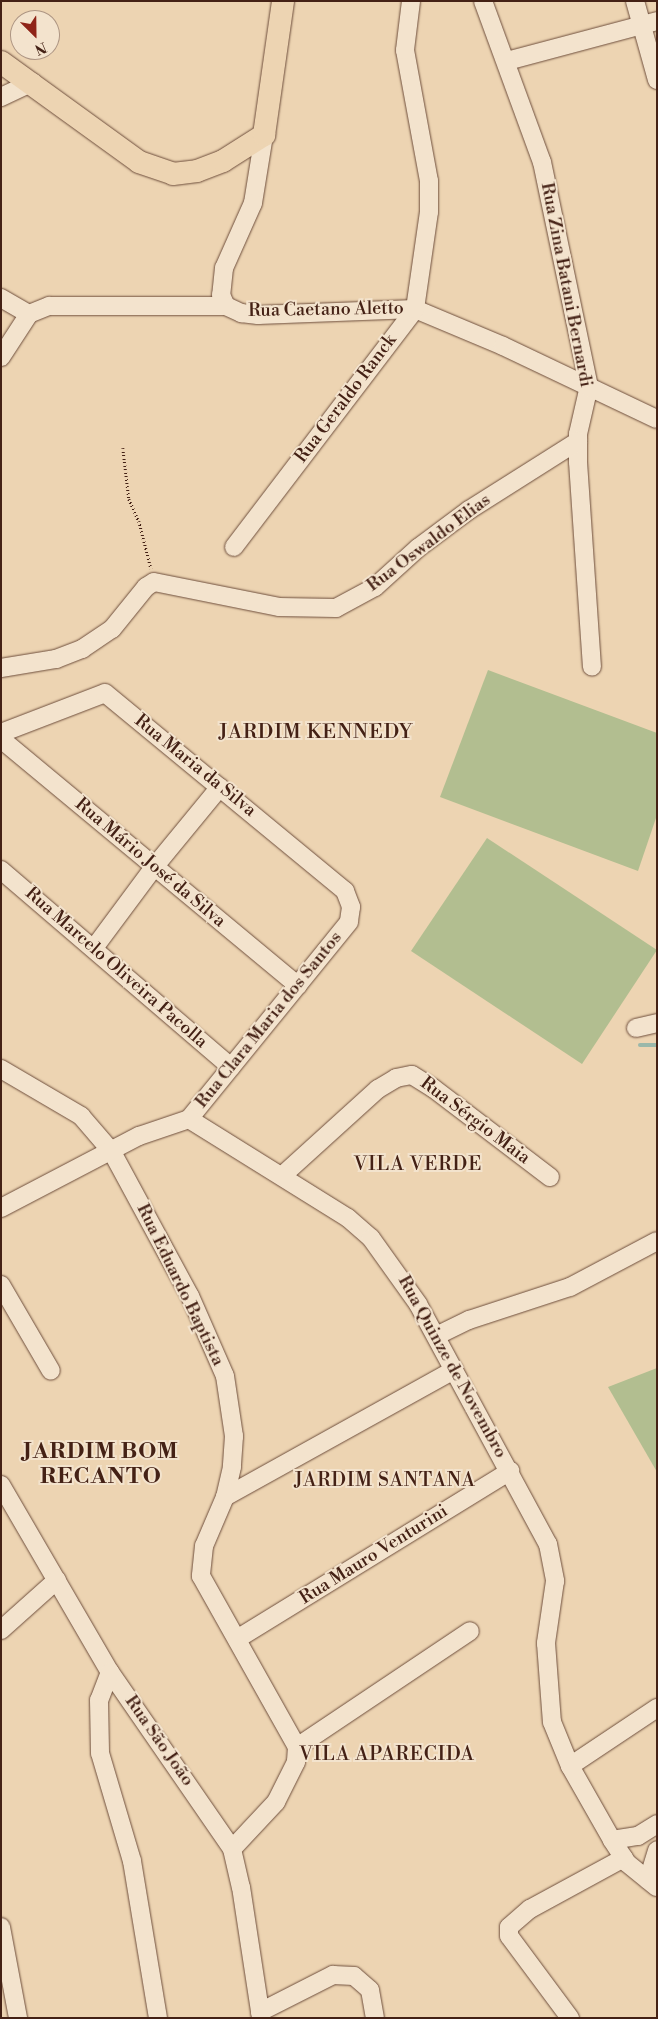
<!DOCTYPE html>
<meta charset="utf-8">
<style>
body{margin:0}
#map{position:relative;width:658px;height:2019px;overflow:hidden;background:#edd4b2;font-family:"Libre Bodoni",serif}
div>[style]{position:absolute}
.green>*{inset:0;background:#b2be90}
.stream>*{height:4.5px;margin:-2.25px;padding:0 2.25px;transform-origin:2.25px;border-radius:2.25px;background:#9ab8aa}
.path>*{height:2.5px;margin-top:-1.25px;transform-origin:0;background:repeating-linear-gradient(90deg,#442115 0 1px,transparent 0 3.5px)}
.roads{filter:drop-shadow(0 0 1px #6e4e3c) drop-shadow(0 0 1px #6e4e3c)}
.minor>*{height:18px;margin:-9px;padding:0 9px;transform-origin:9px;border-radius:9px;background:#f3e3cd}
.major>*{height:22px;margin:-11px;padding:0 11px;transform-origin:11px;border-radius:11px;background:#edd4b2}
span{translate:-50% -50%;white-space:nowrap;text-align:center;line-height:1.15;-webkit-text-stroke:4px #f3e3cd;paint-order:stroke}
.street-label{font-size:18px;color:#442115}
.neighbourhood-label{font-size:19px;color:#442115;letter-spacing:1px}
.quarter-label{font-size:20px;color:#442115;letter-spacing:1px}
.district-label{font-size:22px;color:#442115;font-weight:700;letter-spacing:1px}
.frame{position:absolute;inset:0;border:2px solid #442115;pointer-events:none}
.north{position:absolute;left:10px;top:10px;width:50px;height:50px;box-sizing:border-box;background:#f3e3cd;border:1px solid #ad9583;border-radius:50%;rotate:157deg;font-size:14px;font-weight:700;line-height:20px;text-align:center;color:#442115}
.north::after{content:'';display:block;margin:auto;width:18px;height:22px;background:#8f2418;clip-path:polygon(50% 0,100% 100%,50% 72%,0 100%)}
</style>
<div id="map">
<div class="green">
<i style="clip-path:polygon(488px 670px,657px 733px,657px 815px,638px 871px,440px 797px)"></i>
<i style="clip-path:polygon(487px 838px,657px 950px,582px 1064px,411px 951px)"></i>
<i style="clip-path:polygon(657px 1368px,657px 1472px,608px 1387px)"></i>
</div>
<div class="stream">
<i style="left:640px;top:1045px;width:17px"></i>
</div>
<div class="path">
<i style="left:123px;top:448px;width:51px;rotate:83.3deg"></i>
<i style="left:129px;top:499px;width:24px;rotate:66deg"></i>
<i style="left:139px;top:521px;width:49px;rotate:75.7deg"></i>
</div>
<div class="roads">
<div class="minor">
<i style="left:483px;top:1px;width:171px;rotate:69.9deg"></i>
<i style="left:542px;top:162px;width:229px;rotate:78.2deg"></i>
<i style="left:589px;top:386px;width:49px;rotate:102.9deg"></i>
<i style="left:578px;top:434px;width:28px;rotate:90deg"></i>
<i style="left:578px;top:462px;width:205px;rotate:86.1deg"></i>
<i style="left:635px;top:1px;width:82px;rotate:74.4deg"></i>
<i style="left:507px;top:61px;width:155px;rotate:-14.9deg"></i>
<i style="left:1px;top:97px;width:35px;rotate:-25deg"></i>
<i style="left:264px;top:135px;width:69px;rotate:99.2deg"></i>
<i style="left:253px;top:203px;width:71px;rotate:114deg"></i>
<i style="left:224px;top:268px;width:27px;rotate:96deg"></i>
<i style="left:221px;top:295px;width:12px;rotate:66deg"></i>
<i style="left:226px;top:306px;width:17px;rotate:25deg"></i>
<i style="left:241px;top:313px;width:17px;rotate:7deg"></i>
<i style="left:258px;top:315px;width:157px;rotate:-2.2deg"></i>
<i style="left:415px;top:309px;width:95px;rotate:22.8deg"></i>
<i style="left:503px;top:346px;width:170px;rotate:25.4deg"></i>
<i style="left:1px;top:298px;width:32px;rotate:30deg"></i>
<i style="left:1px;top:357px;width:51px;rotate:-56.9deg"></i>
<i style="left:29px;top:314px;width:22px;rotate:-22deg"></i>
<i style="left:49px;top:306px;width:177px"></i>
<i style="left:234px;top:547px;width:299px;rotate:-52.7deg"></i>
<i style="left:415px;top:309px;width:98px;rotate:-81.8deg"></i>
<i style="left:429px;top:212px;width:31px;rotate:-90deg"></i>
<i style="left:429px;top:181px;width:133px;rotate:-100.4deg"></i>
<i style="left:405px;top:50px;width:49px;rotate:-83deg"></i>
<i style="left:1px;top:668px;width:56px;rotate:-9.3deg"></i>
<i style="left:56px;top:659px;width:28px;rotate:-21deg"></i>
<i style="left:82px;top:649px;width:36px;rotate:-34deg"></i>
<i style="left:112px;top:629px;width:54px;rotate:-51deg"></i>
<i style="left:146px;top:587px;width:9px;rotate:-32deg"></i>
<i style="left:154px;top:582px;width:127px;rotate:11.3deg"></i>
<i style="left:279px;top:607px;width:57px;rotate:1deg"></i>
<i style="left:336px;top:608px;width:44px;rotate:-28.3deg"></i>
<i style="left:375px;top:587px;width:58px;rotate:-42.2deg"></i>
<i style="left:418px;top:548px;width:64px;rotate:-36.7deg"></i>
<i style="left:469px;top:510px;width:129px;rotate:-32.3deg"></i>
<i style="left:1px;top:733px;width:111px;rotate:-21deg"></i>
<i style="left:105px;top:693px;width:311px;rotate:39.5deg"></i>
<i style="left:345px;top:891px;width:17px;rotate:69deg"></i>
<i style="left:351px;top:907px;width:15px;rotate:98deg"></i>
<i style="left:349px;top:922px;width:254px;rotate:129.1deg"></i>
<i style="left:1px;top:739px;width:386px;rotate:39.7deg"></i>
<i style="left:1px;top:870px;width:303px;rotate:40.6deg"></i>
<i style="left:94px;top:948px;width:102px;rotate:-53.4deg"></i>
<i style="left:155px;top:866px;width:102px;rotate:-50.6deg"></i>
<i style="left:636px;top:1028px;width:22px;rotate:-13deg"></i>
<i style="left:1px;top:1069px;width:93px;rotate:30.4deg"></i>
<i style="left:81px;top:1116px;width:48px;rotate:49.3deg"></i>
<i style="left:112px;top:1152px;width:164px;rotate:61.6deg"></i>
<i style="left:190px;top:1296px;width:87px;rotate:66.4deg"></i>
<i style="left:225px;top:1376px;width:61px;rotate:81.5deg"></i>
<i style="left:234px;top:1436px;width:31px;rotate:94deg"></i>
<i style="left:232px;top:1467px;width:31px;rotate:103deg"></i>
<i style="left:225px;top:1497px;width:53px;rotate:113.2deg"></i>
<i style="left:204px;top:1546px;width:30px;rotate:96deg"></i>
<i style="left:201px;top:1576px;width:196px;rotate:60.7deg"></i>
<i style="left:297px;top:1747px;width:15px;rotate:94deg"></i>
<i style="left:296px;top:1762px;width:45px;rotate:116.6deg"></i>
<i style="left:276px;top:1802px;width:64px;rotate:133.1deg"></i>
<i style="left:283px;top:1175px;width:128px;rotate:-42.2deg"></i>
<i style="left:378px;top:1089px;width:21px;rotate:-31deg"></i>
<i style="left:396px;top:1078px;width:16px;rotate:-11deg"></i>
<i style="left:412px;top:1075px;width:25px;rotate:32deg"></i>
<i style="left:433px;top:1088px;width:147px;rotate:37.3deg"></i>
<i style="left:1px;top:1208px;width:156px;rotate:-27.6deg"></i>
<i style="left:139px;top:1136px;width:53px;rotate:-18.8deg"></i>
<i style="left:189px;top:1119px;width:187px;rotate:31.9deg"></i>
<i style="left:348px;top:1218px;width:30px;rotate:41deg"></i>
<i style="left:371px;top:1238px;width:81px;rotate:54.5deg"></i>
<i style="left:418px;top:1304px;width:273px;rotate:61.6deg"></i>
<i style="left:548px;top:1544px;width:38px;rotate:79deg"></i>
<i style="left:555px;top:1581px;width:63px;rotate:98.3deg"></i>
<i style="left:546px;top:1643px;width:79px;rotate:85.7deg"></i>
<i style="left:552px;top:1722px;width:48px;rotate:67.8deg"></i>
<i style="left:570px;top:1766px;width:85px;rotate:60.4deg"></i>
<i style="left:612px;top:1840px;width:27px;rotate:57deg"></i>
<i style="left:627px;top:1863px;width:38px;rotate:39deg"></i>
<i style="left:1px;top:1285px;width:99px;rotate:59.8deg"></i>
<i style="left:436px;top:1336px;width:37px;rotate:-26deg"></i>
<i style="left:469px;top:1320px;width:106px;rotate:-18.1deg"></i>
<i style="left:570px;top:1287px;width:98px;rotate:-27.9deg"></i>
<i style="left:1px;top:1485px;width:216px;rotate:59.8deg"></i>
<i style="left:110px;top:1672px;width:215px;rotate:55.4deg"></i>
<i style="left:232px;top:1849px;width:39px;rotate:77deg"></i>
<i style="left:241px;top:1887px;width:133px;rotate:81.3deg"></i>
<i style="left:225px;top:1497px;width:262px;rotate:-29deg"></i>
<i style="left:1px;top:1630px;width:75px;rotate:-41.8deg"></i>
<i style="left:237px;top:1639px;width:321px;rotate:-31.6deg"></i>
<i style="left:110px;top:1672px;width:30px;rotate:111deg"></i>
<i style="left:99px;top:1700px;width:53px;rotate:88.9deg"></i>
<i style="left:100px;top:1753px;width:113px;rotate:73.5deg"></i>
<i style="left:132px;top:1861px;width:159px;rotate:80.6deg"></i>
<i style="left:297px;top:1747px;width:208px;rotate:-33.8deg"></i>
<i style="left:570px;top:1766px;width:105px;rotate:-33.7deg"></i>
<i style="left:612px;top:1840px;width:26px;rotate:-9deg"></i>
<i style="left:638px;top:1836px;width:22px;rotate:-32deg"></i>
<i style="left:648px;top:1880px;width:31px;rotate:-73deg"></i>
<i style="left:1px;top:1927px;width:93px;rotate:79.4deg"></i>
<i style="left:260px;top:2012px;width:82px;rotate:-26.9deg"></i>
<i style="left:333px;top:1975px;width:21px;rotate:3deg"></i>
<i style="left:354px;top:1976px;width:21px;rotate:41deg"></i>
<i style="left:370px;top:1990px;width:28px;rotate:80deg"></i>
<i style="left:570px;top:2018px;width:102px;rotate:-126.6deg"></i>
<i style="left:509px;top:1936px;width:9px;rotate:-90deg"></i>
<i style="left:509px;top:1927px;width:28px;rotate:-41deg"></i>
<i style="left:530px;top:1909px;width:107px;rotate:-28.5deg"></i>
</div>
<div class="major">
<i style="left:1px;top:62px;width:170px;rotate:35.9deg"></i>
<i style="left:139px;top:162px;width:36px;rotate:19deg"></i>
<i style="left:173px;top:174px;width:24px;rotate:-7deg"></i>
<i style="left:197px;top:171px;width:28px;rotate:-21deg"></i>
<i style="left:223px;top:161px;width:49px;rotate:-32.4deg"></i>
<i style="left:264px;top:135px;width:135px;rotate:-81.9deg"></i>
</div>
</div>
<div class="street-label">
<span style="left:566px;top:285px;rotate:79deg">Rua Zina Batani Bernardi</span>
<span style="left:326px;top:310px;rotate:-1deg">Rua Caetano Aletto</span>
<span style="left:346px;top:399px;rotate:-53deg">Rua Geraldo Ranck</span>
<span style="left:429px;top:543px;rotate:-37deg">Rua Oswaldo Elias</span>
<span style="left:195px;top:766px;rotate:39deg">Rua Maria da Silva</span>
<span style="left:150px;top:863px;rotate:40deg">Rua Mário José da Silva</span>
<span style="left:116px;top:968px;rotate:41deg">Rua Marcelo Oliveira Pacolla</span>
<span style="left:269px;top:1020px;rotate:-51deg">Rua Clara Maria dos Santos</span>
<span style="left:475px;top:1121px;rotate:37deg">Rua Sérgio Maia</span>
<span style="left:180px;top:1285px;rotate:64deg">Rua Eduardo Baptista</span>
<span style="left:452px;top:1367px;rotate:61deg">Rua Quinze de Novembro</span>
<span style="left:374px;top:1555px;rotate:-32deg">Rua Mauro Venturini</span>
<span style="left:159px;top:1741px;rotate:55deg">Rua São João</span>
</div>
<div class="neighbourhood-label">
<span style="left:418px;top:1165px">VILA VERDE</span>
<span style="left:385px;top:1481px">JARDIM SANTANA</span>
<span style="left:387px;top:1755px">VILA APARECIDA</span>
</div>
<div class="quarter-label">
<span style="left:316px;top:732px">JARDIM KENNEDY</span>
</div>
<div class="district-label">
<span style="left:101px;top:1464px">JARDIM BOM<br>RECANTO</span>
</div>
<div class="frame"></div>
<div class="north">N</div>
</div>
